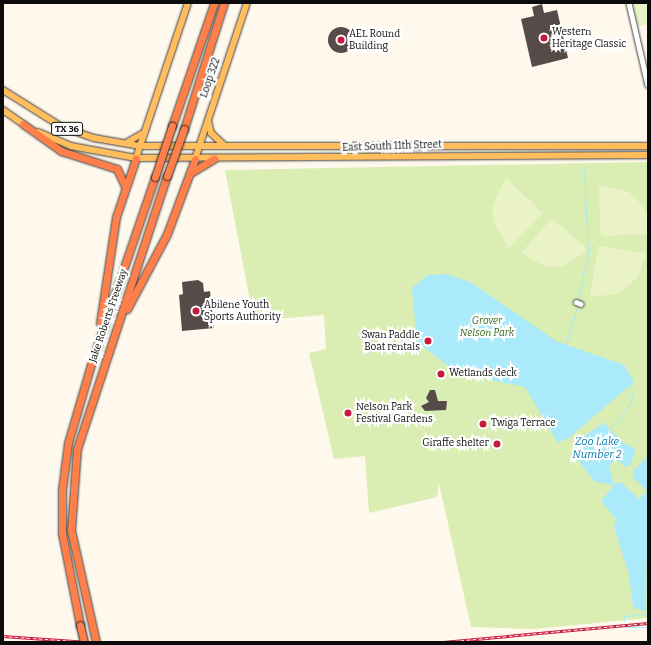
<!DOCTYPE html>
<style>
body{margin:0}
#map{position:relative;width:651px;height:645px;overflow:hidden;background:#fff8ec;font-family:Bitter,serif}
div>[style]{position:absolute}
.green>*{inset:0;background:#daedb2}
.pitch>*{inset:0;background:#eaf3c5}
.water>*{inset:0;background:#abeafb}
.stream>*{height:1px;margin:-0.5px;padding:0 0.5px;transform-origin:0.5px;border-radius:0.5px;background:#abeafb}
.building>*{inset:0;background:#564b48}
.round{border-radius:50%}
.roads{filter:drop-shadow(0 0 1px #3f3f3f) drop-shadow(0 0 1px #3f3f3f)}
.minor>*{height:4.5px;margin:-2.25px;padding:0 2.25px;transform-origin:2.25px;border-radius:2.25px;background:#fff}
.major>*{height:6px;margin:-3px;padding:0 3px;transform-origin:3px;border-radius:3px;background:#ffbd5c}
.highway>*{height:7px;margin:-3.5px;padding:0 3.5px;transform-origin:3.5px;border-radius:3.5px;background:#ff7f4a}
.rail>*{height:2.5px;margin-top:-1.25px;transform-origin:0;background:repeating-linear-gradient(90deg,#fff 0 3px,#c7193d 0 6px);box-sizing:border-box;border-block:1px solid #c7193d}
.bridges{filter:drop-shadow(0 0 1px #1d1d1d) drop-shadow(0 0 1px #1d1d1d)}
.highway-bridge>*{height:7px;margin:-3.5px;padding:0 3.5px;transform-origin:3.5px;border-radius:3.5px;background:#ff7f4a}
.dots>*{width:11px;height:11px;translate:-50% -50%;box-sizing:border-box;border:2px solid #fff;border-radius:50%}
span{translate:-50% -50%;white-space:nowrap;text-align:center;line-height:1.15;-webkit-text-stroke:4px #fff;paint-order:stroke}
.shield-label span{padding:1px 3px;background:#fff;border:1px solid;border-radius:3px;-webkit-text-stroke-width:0}
.shield-label{font-size:9px;color:#0c0c0c;font-weight:700}
.poi-label{font-size:10px;color:#0c0c0c}
.left{translate:0 -50%;text-align:left}
.right{translate:-100% -50%;text-align:right}
.street-label{font-size:10px;color:#0c0c0c}
.park-label{font-size:10px;color:#356918;font-style:italic}
.water-label{font-size:11px;color:#0c7ca8;font-style:italic}
.frame{position:absolute;inset:0;border:4px solid #0c0c0c;pointer-events:none}
</style>
<div id="map">
<div class="green">
<i style="clip-path:polygon(648px 162px,648px 618px,534px 629px,471px 627px,439px 483px,437px 497px,369px 513px,365px 456px,334px 459px,309px 353px,326px 349px,324px 315px,263px 320px,252px 311px,225px 170px)"></i>
</div>
<div class="pitch">
<i style="clip-path:polygon(632px 3px,648px 3px,648px 24px,638px 27px)"></i>
<i style="clip-path:polygon(506px 178px,543px 213px,509px 248px,494px 224px,492px 206px)"></i>
<i style="clip-path:polygon(599px 185px,629px 192px,642px 205px,648px 217px,648px 234px,605px 236px,600px 233px)"></i>
<i style="clip-path:polygon(552px 218px,585px 247px,586px 252px,563px 266px,546px 267px,521px 253px)"></i>
<i style="clip-path:polygon(598px 246px,646px 253px,638px 277px,618px 294px,590px 297px)"></i>
</div>
<div class="water">
<i style="clip-path:polygon(447px 274px,472px 283px,556px 341px,624px 365px,634px 382px,570px 437px,558px 443px,525px 387px,457px 373px,417px 342px,412px 288px,428px 275px)"></i>
<i style="clip-path:polygon(604px 423px,622px 442px,636px 449px,630px 466px,625px 467px,616px 459px,609px 466px,614px 484px,621px 482px,639px 499px,647px 491px,633px 477px,633px 471px,648px 456px,646px 612px,633px 607px,629px 575px,614px 527px,616px 519px,601px 501px,614px 485px,595px 482px,573px 454px,573px 448px,581px 438px)"></i>
</div>
<div class="stream">
<i style="left:578px;top:301px;width:48px;rotate:-78deg"></i>
<i style="left:588px;top:254px;width:85px;rotate:-92.7deg"></i>
<i style="left:566px;top:345px;width:43px;rotate:-73.7deg"></i>
<i style="left:611px;top:428px;width:33px;rotate:-52deg"></i>
<i style="left:631px;top:402px;width:13px;rotate:-81deg"></i>
<i style="left:633px;top:389px;width:6px;rotate:-135deg"></i>
<i style="left:624px;top:621px;width:5px;rotate:-90deg"></i>
<i style="left:624px;top:616px;width:24px;rotate:-5deg"></i>
<i style="left:625px;top:627px;width:23px"></i>
</div>
<div class="building">
<i style="clip-path:polygon(542px 4px,544px 13px,557px 10px,568px 58px,532px 67px,521px 19px,534px 16px,532px 7px)"></i>
<i class="round" style="left:328px;top:27px;width:26px;height:26px"></i>
<i style="clip-path:polygon(198px 280px,203px 283px,204px 292px,210px 291px,214px 328px,182px 331px,179px 295px,183px 294px,182px 282px)"></i>
<i style="clip-path:polygon(430px 390px,435px 390px,438px 401px,447px 401px,446px 410px,425px 411px,421px 406px,429px 402px,426px 398px)"></i>
<i class="round" style="left:478px;top:419px;width:10px;height:10px"></i>
</div>
<div class="roads">
<div class="minor">
<i style="left:629px;top:3px;width:84px;rotate:77deg"></i>
<i style="left:576px;top:302px;width:5px;rotate:22deg"></i>
</div>
<div class="major">
<i style="left:3px;top:90px;width:70px;rotate:32.1deg"></i>
<i style="left:62px;top:127px;width:34px;rotate:19deg"></i>
<i style="left:94px;top:138px;width:47px;rotate:9.9deg"></i>
<i style="left:140px;top:146px;width:508px"></i>
<i style="left:3px;top:110px;width:28px;rotate:35deg"></i>
<i style="left:208px;top:121px;width:12px;rotate:76deg"></i>
<i style="left:211px;top:133px;width:19px;rotate:43deg"></i>
<i style="left:38px;top:132px;width:36px;rotate:23deg"></i>
<i style="left:71px;top:146px;width:66px;rotate:10.5deg"></i>
<i style="left:136px;top:158px;width:512px;rotate:-0.34deg"></i>
<i style="left:126px;top:143px;width:20px;rotate:-30deg"></i>
<i style="left:136px;top:158px;width:163px;rotate:-71.5deg"></i>
<i style="left:195px;top:159px;width:164px;rotate:-71.6deg"></i>
</div>
<div class="highway">
<i style="left:23px;top:124px;width:47px;rotate:35.4deg"></i>
<i style="left:61px;top:151px;width:59px;rotate:17.8deg"></i>
<i style="left:117px;top:169px;width:19px;rotate:65deg"></i>
<i style="left:172px;top:126px;width:130px;rotate:-71.1deg"></i>
<i style="left:184px;top:129px;width:132px;rotate:-72.4deg"></i>
<i style="left:192px;top:172px;width:26px;rotate:-31deg"></i>
<i style="left:127px;top:309px;width:85px;rotate:-61.9deg"></i>
<i style="left:167px;top:234px;width:80px;rotate:-69.5deg"></i>
<i style="left:100px;top:323px;width:107px;rotate:-81.4deg"></i>
<i style="left:116px;top:217px;width:62px;rotate:-71.3deg"></i>
<i style="left:80px;top:625px;width:94px;rotate:-101.1deg"></i>
<i style="left:62px;top:533px;width:43px;rotate:-90deg"></i>
<i style="left:62px;top:490px;width:47px;rotate:-82.7deg"></i>
<i style="left:68px;top:443px;width:85px;rotate:-73.7deg"></i>
<i style="left:92px;top:361px;width:194px;rotate:-71.1deg"></i>
<i style="left:96px;top:642px;width:115px;rotate:-102.6deg"></i>
<i style="left:71px;top:530px;width:81px;rotate:-85.8deg"></i>
<i style="left:77px;top:449px;width:287px;rotate:-71.8deg"></i>
</div>
</div>
<div class="rail">
<i style="left:3px;top:636px;width:86px;rotate:4deg"></i>
<i style="left:443px;top:642px;width:206px;rotate:-5.3deg"></i>
</div>
<div class="bridges">
<div class="highway-bridge">
<i style="left:167px;top:176px;width:50px;rotate:-70.1deg"></i>
<i style="left:155px;top:177px;width:54px;rotate:-71.6deg"></i>
<i style="left:80px;top:625px;width:17px;rotate:77deg"></i>
</div>
</div>
<div class="dots">
<i style="left:544px;top:38px;background:#c7193d"></i>
<i style="left:341px;top:40px;background:#c7193d"></i>
<i style="left:196px;top:311px;background:#c7193d"></i>
<i style="left:428px;top:341px;background:#c7193d"></i>
<i style="left:441px;top:374px;background:#c7193d"></i>
<i style="left:348px;top:413px;background:#c7193d"></i>
<i style="left:483px;top:424px;background:#c7193d"></i>
<i style="left:497px;top:444px;background:#c7193d"></i>
</div>
<div class="shield-label">
<span style="left:67px;top:129px">TX 36</span>
</div>
<div class="poi-label">
<span class="left" style="left:552px;top:38px">Western<br>Heritage Classic</span>
<span class="left" style="left:349px;top:40px">AEL Round<br>Building</span>
<span class="left" style="left:204px;top:311px">Abilene Youth<br>Sports Authority</span>
<span class="right" style="left:420px;top:341px">Swan Paddle<br>Boat rentals</span>
<span class="left" style="left:449px;top:374px">Wetlands deck</span>
<span class="left" style="left:356px;top:413px">Nelson Park<br>Festival Gardens</span>
<span class="left" style="left:491px;top:424px">Twiga Terrace</span>
<span class="right" style="left:489px;top:444px">Giraffe shelter</span>
</div>
<div class="street-label">
<span style="left:211px;top:78px;rotate:-71deg">Loop 322</span>
<span style="left:392px;top:147px;rotate:-2deg">East South 11th Street</span>
<span style="left:109px;top:316px;rotate:-71deg">Jake Roberts Freeway</span>
</div>
<div class="park-label">
<span style="left:487px;top:327px">Grover<br>Nelson Park</span>
</div>
<div class="water-label">
<span style="left:597px;top:449px">Zoo Lake<br>Number 2</span>
</div>
<div class="frame"></div>
</div>
